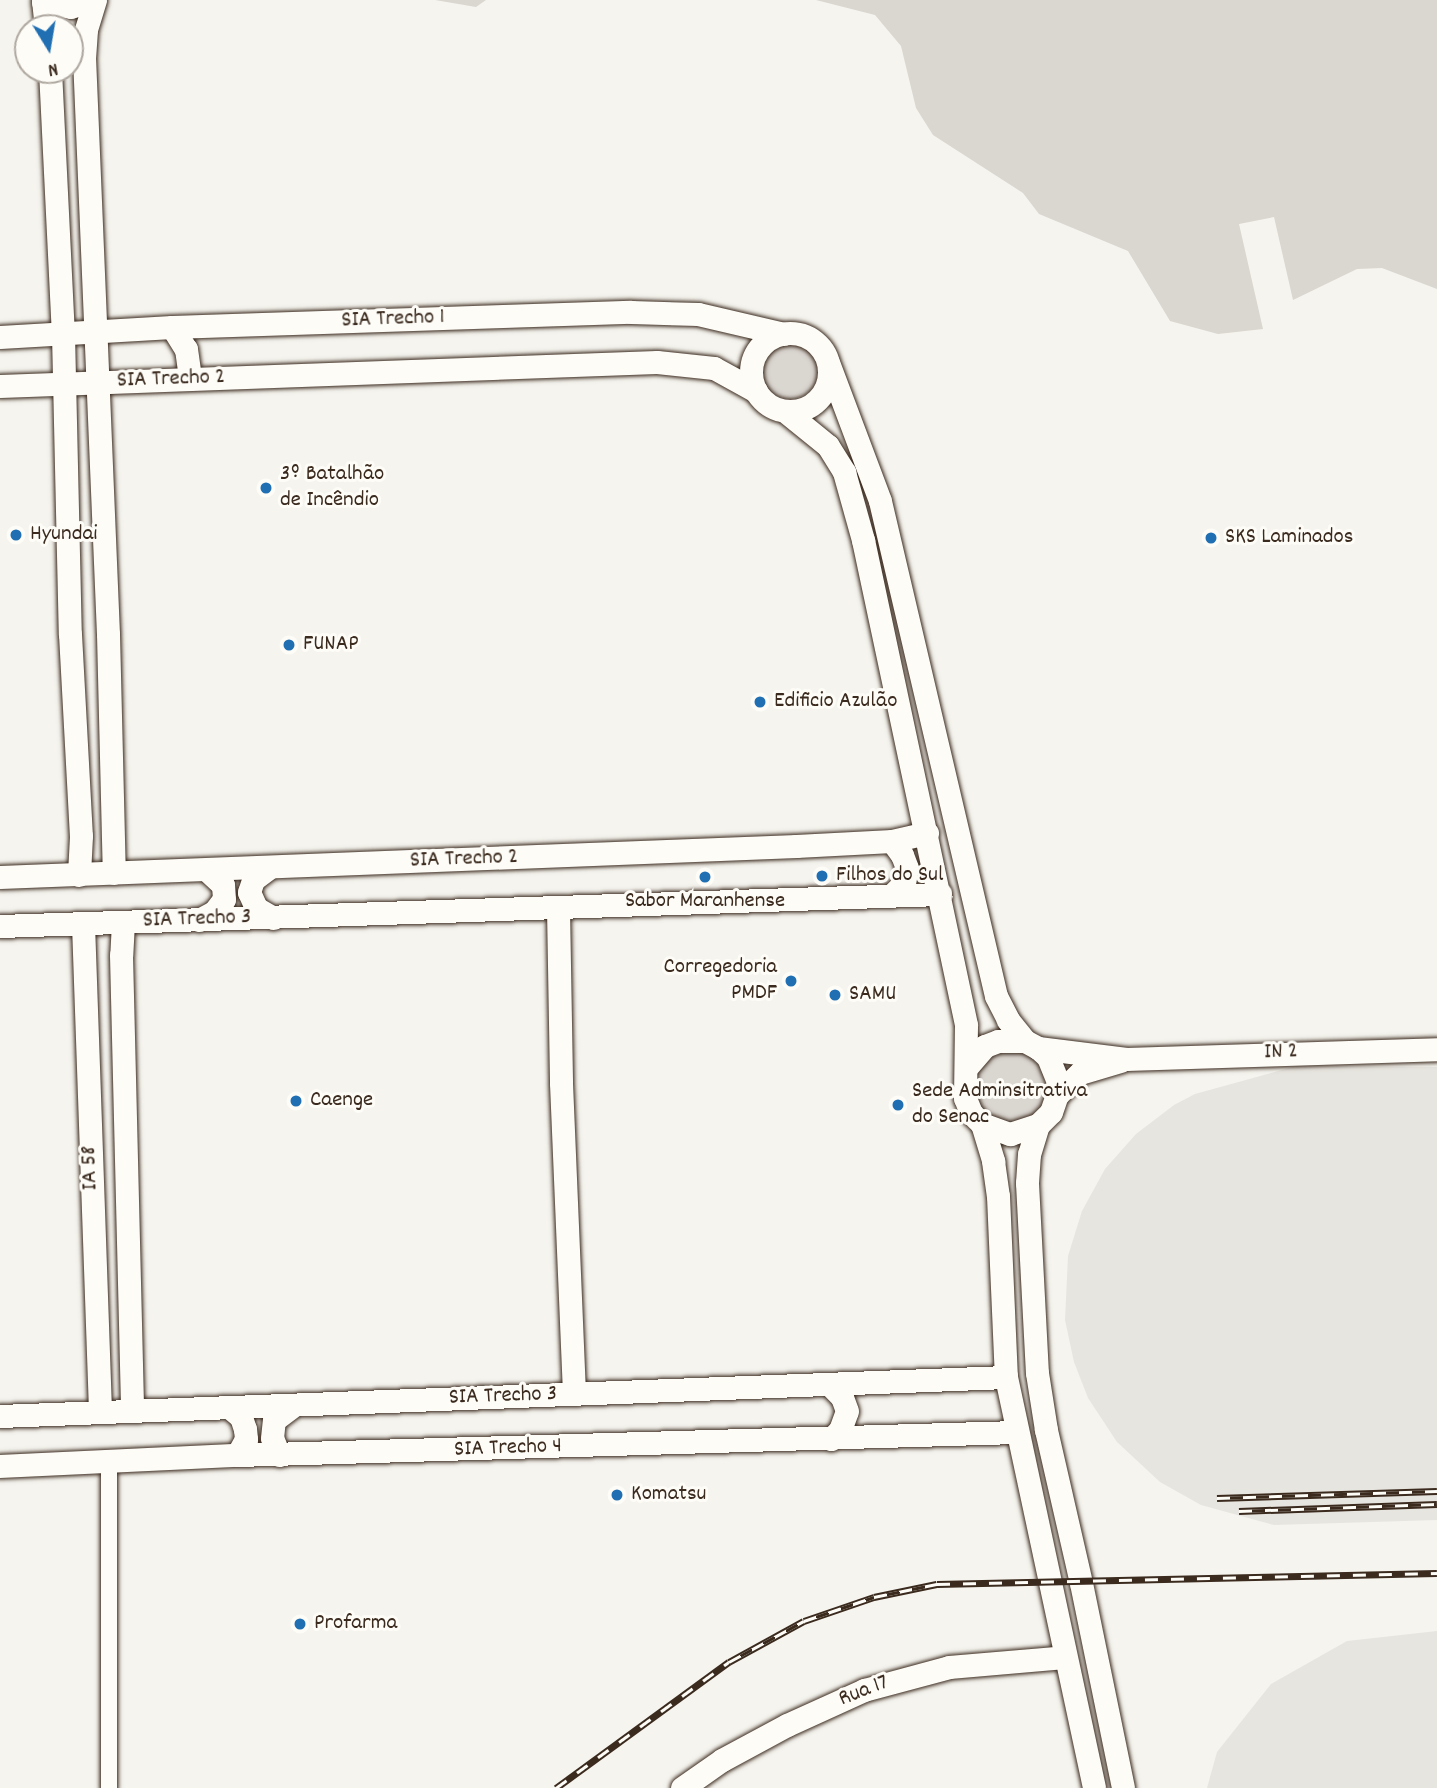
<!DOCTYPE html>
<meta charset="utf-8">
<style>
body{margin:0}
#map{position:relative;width:1437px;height:1788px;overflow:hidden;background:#f5f4ee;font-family:Dekko,sans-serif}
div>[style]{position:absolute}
.built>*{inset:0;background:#e7e5df}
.green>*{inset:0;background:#dad6d0}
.round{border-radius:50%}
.roads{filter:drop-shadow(0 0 2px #3b2a1e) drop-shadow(0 0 2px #3b2a1e)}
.street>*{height:16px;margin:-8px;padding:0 8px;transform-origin:8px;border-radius:8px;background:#fdfcf7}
.secondary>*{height:23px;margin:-11.5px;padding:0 11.5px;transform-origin:11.5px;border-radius:11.5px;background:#fdfcf7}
.secondary>.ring{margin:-11.5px;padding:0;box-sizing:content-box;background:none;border:23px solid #fdfcf7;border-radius:50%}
.rail>*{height:7px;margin-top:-3.5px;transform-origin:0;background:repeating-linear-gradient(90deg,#fdfcf7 0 13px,#3b2a1e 0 26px);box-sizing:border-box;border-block:2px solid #3b2a1e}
.dots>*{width:19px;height:19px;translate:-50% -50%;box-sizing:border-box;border:4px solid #fdfcf7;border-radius:50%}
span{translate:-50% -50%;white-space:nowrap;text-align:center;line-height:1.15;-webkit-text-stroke:6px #fdfcf7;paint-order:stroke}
.street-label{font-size:23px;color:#3b2a1e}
.poi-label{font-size:23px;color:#3b2a1e}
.left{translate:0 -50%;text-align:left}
.right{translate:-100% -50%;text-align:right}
.north{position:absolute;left:14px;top:14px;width:70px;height:70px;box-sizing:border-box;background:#fdfcf7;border:2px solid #afa8a0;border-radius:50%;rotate:169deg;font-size:19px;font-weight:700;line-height:28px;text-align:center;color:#3b2a1e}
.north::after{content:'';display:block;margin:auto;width:24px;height:32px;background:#1f6fb2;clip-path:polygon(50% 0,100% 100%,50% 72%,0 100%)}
</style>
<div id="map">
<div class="built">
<i style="clip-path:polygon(1296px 1066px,1437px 1067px,1437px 1520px,1274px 1525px,1201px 1505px,1160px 1482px,1117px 1442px,1088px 1398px,1074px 1362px,1065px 1320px,1068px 1256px,1082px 1211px,1105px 1169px,1136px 1134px,1174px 1105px,1195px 1094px)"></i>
<i style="clip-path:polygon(1437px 1631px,1437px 1788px,1207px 1788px,1217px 1752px,1271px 1684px,1347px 1641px)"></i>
</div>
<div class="green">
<i style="clip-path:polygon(435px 0,486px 0,476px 7px)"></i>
<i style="clip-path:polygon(816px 0,1437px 0,1437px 289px,1382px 268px,1357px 269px,1293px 300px,1274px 217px,1239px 224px,1263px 329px,1218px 334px,1170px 321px,1128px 251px,1039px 214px,1023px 193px,933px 135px,916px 108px,901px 46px,875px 15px)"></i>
<i class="round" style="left:762px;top:343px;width:56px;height:56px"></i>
<i class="round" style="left:974px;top:1051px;width:72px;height:72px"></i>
</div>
<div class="roads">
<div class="street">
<i style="left:109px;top:1462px;width:326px;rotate:90deg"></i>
</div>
<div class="secondary">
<i style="left:43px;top:0;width:28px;rotate:84deg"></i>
<i style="left:95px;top:0;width:31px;rotate:107deg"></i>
<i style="left:86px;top:30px;width:27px;rotate:94deg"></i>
<i style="left:84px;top:57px;width:577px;rotate:87.62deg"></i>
<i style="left:108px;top:634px;width:239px;rotate:88.6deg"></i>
<i style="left:43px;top:2px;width:28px;rotate:10deg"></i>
<i style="left:71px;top:7px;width:21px;rotate:-19deg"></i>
<i style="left:50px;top:70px;width:264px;rotate:87.2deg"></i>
<i style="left:63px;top:334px;width:300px;rotate:88.7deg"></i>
<i style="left:70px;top:634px;width:202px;rotate:86.9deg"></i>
<i style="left:81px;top:836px;width:39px;rotate:93deg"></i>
<i style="left:172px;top:327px;width:26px;rotate:58deg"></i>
<i style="left:186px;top:349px;width:30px;rotate:82deg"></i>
<i class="ring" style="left:751px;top:333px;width:55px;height:55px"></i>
<i style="left:0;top:337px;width:172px;rotate:-3.3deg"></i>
<i style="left:172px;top:327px;width:459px;rotate:-1.9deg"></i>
<i style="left:631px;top:312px;width:67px;rotate:1.7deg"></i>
<i style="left:698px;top:314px;width:88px;rotate:13.1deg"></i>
<i style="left:829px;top:365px;width:145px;rotate:69.4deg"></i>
<i style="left:880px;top:501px;width:508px;rotate:76.81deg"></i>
<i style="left:996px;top:996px;width:27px;rotate:63deg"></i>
<i style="left:1008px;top:1020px;width:27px;rotate:51deg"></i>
<i style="left:0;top:386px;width:657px;rotate:-2.09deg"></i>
<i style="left:657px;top:362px;width:57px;rotate:6deg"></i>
<i style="left:714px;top:368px;width:48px;rotate:28.7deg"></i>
<i style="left:785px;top:411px;width:55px;rotate:39.1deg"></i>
<i style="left:828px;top:446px;width:31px;rotate:58deg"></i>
<i style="left:844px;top:472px;width:71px;rotate:74.4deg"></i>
<i style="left:863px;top:540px;width:496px;rotate:78deg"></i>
<i style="left:966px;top:1025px;width:73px;rotate:90.8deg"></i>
<i style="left:965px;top:1098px;width:16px;rotate:68deg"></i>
<i style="left:971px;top:1113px;width:16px;rotate:45deg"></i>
<i style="left:982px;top:1124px;width:30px;rotate:20deg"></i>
<i style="left:1010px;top:1134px;width:29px;rotate:-18deg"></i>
<i style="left:1038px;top:1125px;width:18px;rotate:-45deg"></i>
<i style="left:1051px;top:1112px;width:18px;rotate:-71deg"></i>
<i style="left:1057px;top:1095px;width:13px;rotate:-86deg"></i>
<i style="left:1058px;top:1082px;width:27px;rotate:-112deg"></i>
<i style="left:1048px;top:1057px;width:13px;rotate:-138deg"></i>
<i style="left:1038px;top:1048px;width:15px;rotate:-152deg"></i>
<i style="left:1025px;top:1041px;width:27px;rotate:180deg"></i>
<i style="left:998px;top:1041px;width:14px;rotate:159deg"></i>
<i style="left:985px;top:1046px;width:28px;rotate:131deg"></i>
<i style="left:270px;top:867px;width:21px;rotate:143deg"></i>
<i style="left:253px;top:880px;width:13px;rotate:108deg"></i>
<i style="left:249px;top:892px;width:17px;rotate:66deg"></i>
<i style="left:256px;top:908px;width:20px;rotate:30deg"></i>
<i style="left:0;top:877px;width:797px;rotate:-2.23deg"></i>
<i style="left:796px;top:846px;width:96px;rotate:-3deg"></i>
<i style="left:892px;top:841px;width:36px;rotate:-13deg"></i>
<i style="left:891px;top:896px;width:18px;rotate:-45deg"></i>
<i style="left:904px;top:883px;width:15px;rotate:-79deg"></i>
<i style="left:907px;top:868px;width:14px;rotate:-111deg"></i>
<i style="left:902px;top:855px;width:17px;rotate:-126deg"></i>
<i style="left:558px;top:908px;width:175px;rotate:89deg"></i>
<i style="left:561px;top:1083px;width:311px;rotate:87.6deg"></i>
<i style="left:199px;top:920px;width:17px;rotate:-28deg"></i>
<i style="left:214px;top:912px;width:16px;rotate:-52deg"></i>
<i style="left:224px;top:899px;width:14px;rotate:-94deg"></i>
<i style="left:223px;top:885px;width:22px;rotate:-137deg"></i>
<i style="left:123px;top:922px;width:33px;rotate:93deg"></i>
<i style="left:121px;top:955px;width:455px;rotate:88.6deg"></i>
<i style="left:83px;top:924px;width:488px;rotate:88deg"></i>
<i style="left:0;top:926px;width:941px;rotate:-1.95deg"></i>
<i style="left:1038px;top:1048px;width:89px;rotate:7.1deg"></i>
<i style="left:1126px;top:1059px;width:311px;rotate:-1.8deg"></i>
<i style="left:1057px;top:1095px;width:32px;rotate:-44deg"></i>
<i style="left:1080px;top:1073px;width:42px;rotate:-16.7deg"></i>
<i style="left:982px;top:1124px;width:39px;rotate:73deg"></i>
<i style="left:993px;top:1161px;width:35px;rotate:82deg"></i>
<i style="left:998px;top:1196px;width:181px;rotate:87.5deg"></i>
<i style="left:1006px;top:1377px;width:420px;rotate:77.9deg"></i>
<i style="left:1038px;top:1125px;width:30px;rotate:107deg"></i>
<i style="left:1029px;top:1154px;width:29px;rotate:94deg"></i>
<i style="left:1027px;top:1183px;width:190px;rotate:87deg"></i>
<i style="left:1037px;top:1373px;width:58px;rotate:81deg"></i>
<i style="left:1046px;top:1430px;width:157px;rotate:77.1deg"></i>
<i style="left:1081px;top:1583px;width:209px;rotate:78.4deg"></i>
<i style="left:229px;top:1407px;width:16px;rotate:40deg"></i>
<i style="left:241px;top:1417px;width:13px;rotate:72deg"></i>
<i style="left:245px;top:1429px;width:10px;rotate:84deg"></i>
<i style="left:246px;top:1439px;width:18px;rotate:119deg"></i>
<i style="left:0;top:1416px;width:1007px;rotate:-2.22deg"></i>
<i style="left:831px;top:1439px;width:13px;rotate:-45deg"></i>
<i style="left:840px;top:1430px;width:20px;rotate:-70deg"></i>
<i style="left:847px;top:1411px;width:15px;rotate:-110deg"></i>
<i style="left:842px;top:1397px;width:16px;rotate:-135deg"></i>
<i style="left:279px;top:1455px;width:18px;rotate:-112deg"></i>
<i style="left:272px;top:1438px;width:18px;rotate:-84deg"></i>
<i style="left:274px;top:1420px;width:25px;rotate:-37deg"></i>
<i style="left:0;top:1466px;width:237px;rotate:-2.7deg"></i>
<i style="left:237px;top:1455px;width:779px;rotate:-1.69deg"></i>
<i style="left:682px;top:1788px;width:49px;rotate:-35deg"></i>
<i style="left:722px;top:1760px;width:74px;rotate:-28.3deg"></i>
<i style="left:787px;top:1725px;width:85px;rotate:-24.4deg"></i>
<i style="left:864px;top:1690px;width:88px;rotate:-15.1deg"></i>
<i style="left:949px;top:1667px;width:116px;rotate:-4.9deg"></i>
</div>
</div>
<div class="rail">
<i style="left:1217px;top:1498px;width:220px;rotate:-1.8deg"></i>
<i style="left:1239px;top:1511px;width:198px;rotate:-2deg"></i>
<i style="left:556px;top:1788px;width:214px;rotate:-36.1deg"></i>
<i style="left:729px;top:1662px;width:85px;rotate:-28.7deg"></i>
<i style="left:804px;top:1621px;width:74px;rotate:-18.9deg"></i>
<i style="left:874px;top:1597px;width:64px;rotate:-11.7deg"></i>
<i style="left:937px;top:1584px;width:500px;rotate:-1.26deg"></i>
</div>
<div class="dots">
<i style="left:266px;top:488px;background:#1f6fb2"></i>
<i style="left:16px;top:535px;background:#1f6fb2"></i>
<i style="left:1211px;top:538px;background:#1f6fb2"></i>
<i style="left:289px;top:645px;background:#1f6fb2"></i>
<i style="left:760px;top:702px;background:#1f6fb2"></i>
<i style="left:822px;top:876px;background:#1f6fb2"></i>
<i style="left:705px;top:877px;background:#1f6fb2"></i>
<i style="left:791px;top:981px;background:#1f6fb2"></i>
<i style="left:835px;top:995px;background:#1f6fb2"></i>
<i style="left:296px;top:1101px;background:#1f6fb2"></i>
<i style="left:898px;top:1105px;background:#1f6fb2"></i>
<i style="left:617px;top:1495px;background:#1f6fb2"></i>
<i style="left:300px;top:1624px;background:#1f6fb2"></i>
</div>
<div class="street-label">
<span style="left:393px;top:320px;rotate:-2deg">SIA Trecho 1</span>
<span style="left:171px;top:380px;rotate:-2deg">SIA Trecho 2</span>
<span style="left:464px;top:860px;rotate:-2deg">SIA Trecho 2</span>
<span style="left:197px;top:920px;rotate:-2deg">SIA Trecho 3</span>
<span style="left:1281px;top:1053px;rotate:-2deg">IN 2</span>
<span style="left:91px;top:1168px;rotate:-92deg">IA 58</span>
<span style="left:503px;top:1397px;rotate:-2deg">SIA Trecho 3</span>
<span style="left:508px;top:1449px;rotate:-2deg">SIA Trecho 4</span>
<span style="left:864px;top:1692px;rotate:-21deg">Rua 17</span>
</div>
<div class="poi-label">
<span class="left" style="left:280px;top:488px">3º Batalhão<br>de Incêndio</span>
<span class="left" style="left:30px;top:535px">Hyundai</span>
<span class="left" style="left:1225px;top:538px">SKS Laminados</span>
<span class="left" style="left:303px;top:645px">FUNAP</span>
<span class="left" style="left:774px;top:702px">Edificio Azulão</span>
<span class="left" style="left:836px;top:876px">Filhos do Sul</span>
<span style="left:705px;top:902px">Sabor Maranhense</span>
<span class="right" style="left:777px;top:981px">Corregedoria<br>PMDF</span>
<span class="left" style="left:849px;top:995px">SAMU</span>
<span class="left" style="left:912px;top:1105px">Sede Adminsitrativa<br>do Senac</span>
<span class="left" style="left:310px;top:1101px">Caenge</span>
<span class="left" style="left:631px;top:1495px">Komatsu</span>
<span class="left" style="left:314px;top:1624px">Profarma</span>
</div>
<div class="north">N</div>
</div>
